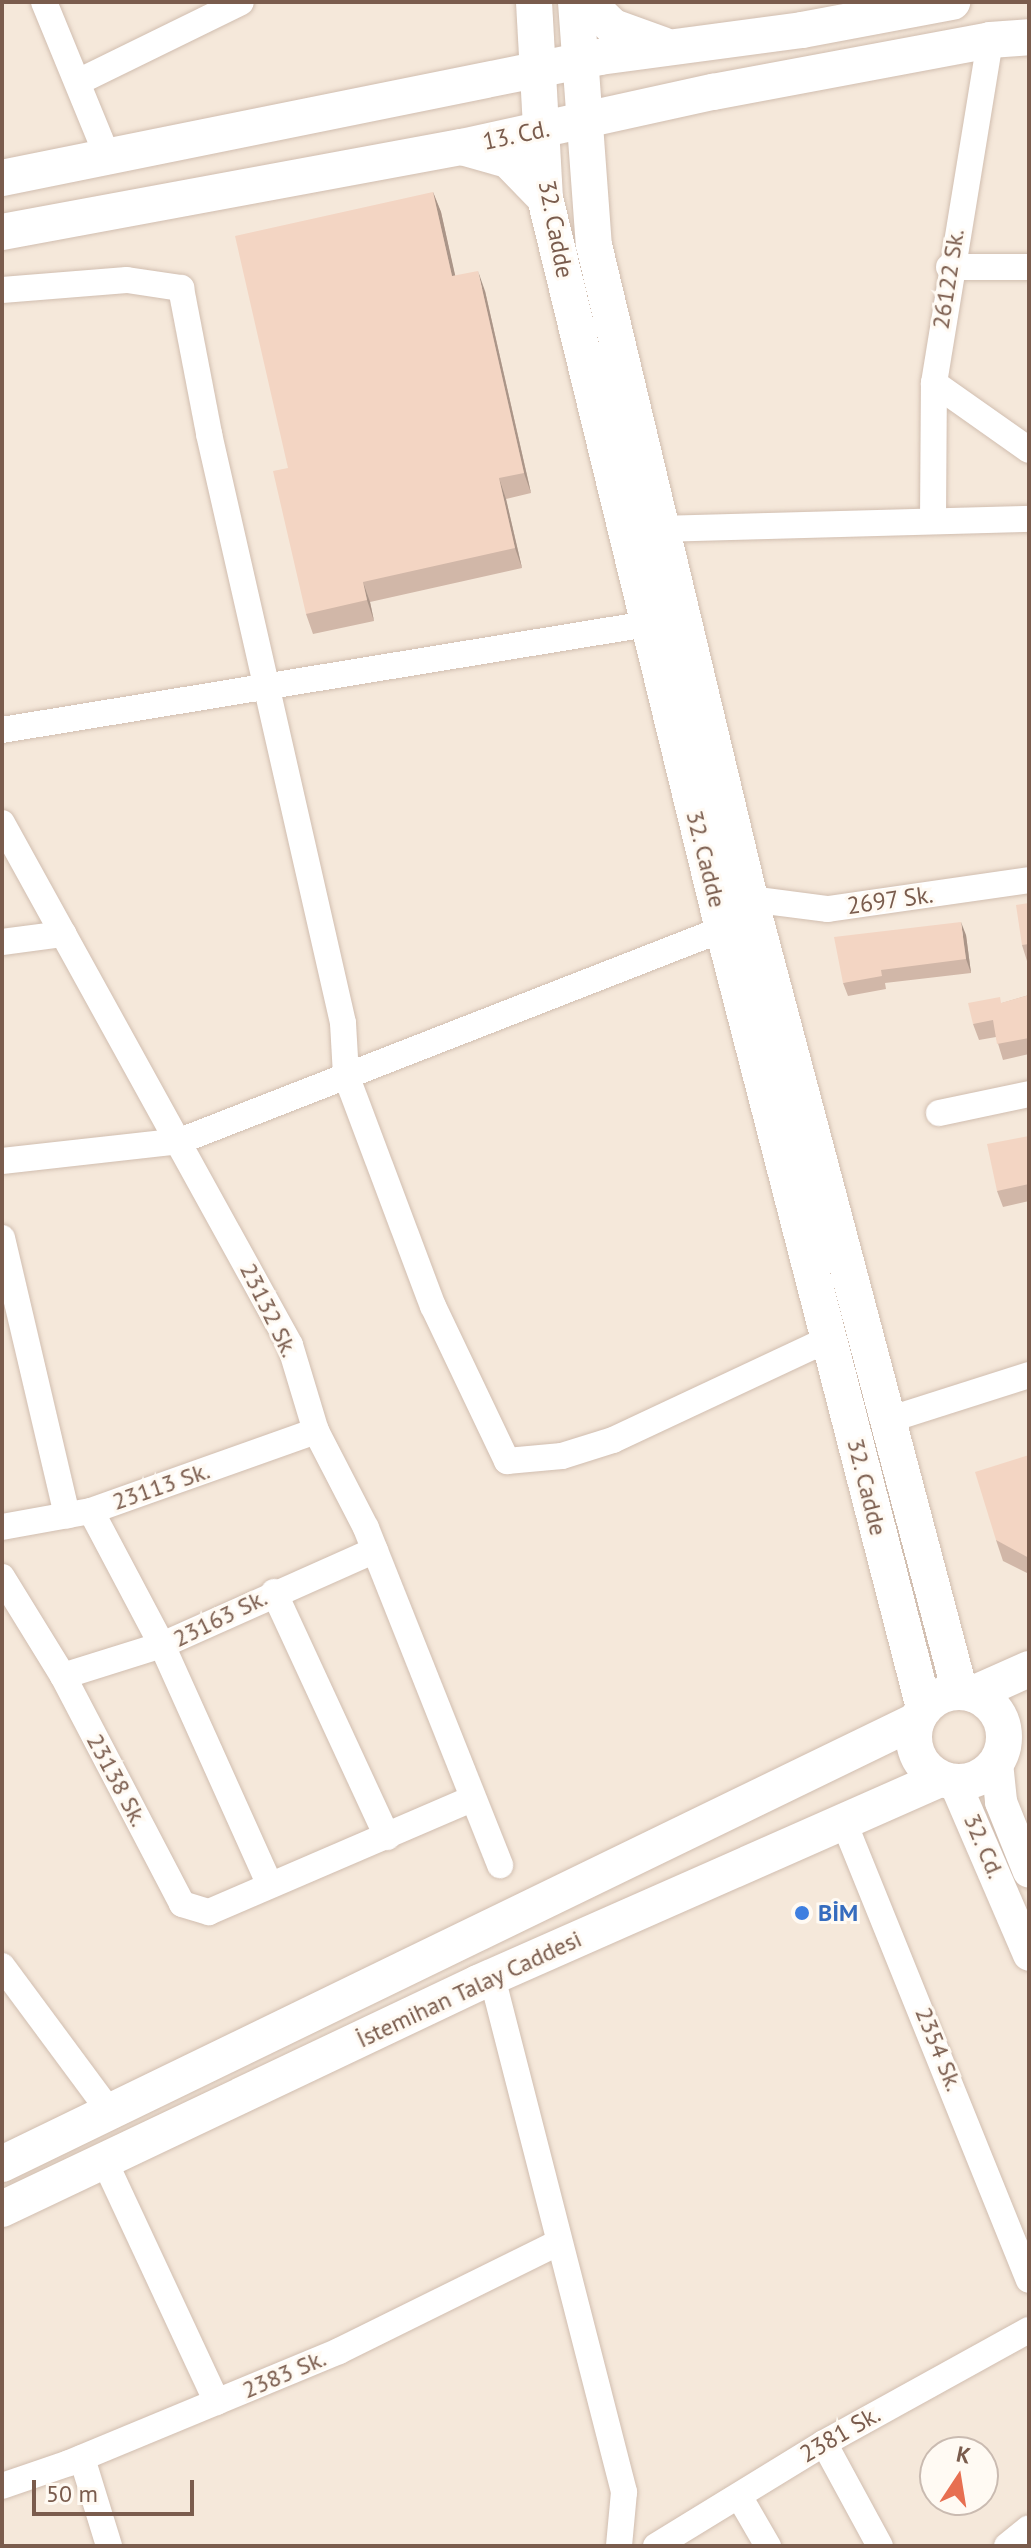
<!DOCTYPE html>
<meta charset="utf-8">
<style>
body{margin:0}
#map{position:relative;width:1031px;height:2548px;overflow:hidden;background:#fdf6ec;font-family:"PT Sans",sans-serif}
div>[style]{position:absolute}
.residential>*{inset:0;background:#f5e8da}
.roads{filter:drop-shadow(0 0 2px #d1beb0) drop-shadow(0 0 2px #d1beb0)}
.minor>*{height:26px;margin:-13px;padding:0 13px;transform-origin:13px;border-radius:13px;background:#fff}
.tertiary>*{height:32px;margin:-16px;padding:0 16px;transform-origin:16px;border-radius:16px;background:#fff}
.secondary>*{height:36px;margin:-18px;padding:0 18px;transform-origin:18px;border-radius:18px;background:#fff}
.secondary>.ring{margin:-18px;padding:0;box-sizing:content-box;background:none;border:36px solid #fff;border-radius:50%}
.wall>*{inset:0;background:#d1b7a8}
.shaded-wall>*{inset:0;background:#aa9588}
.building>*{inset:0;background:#f3d5c3}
.dots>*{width:22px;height:22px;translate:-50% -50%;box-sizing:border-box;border:4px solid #fffaf3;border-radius:50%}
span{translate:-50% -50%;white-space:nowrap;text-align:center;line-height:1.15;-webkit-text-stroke:6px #fffaf3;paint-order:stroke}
.street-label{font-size:24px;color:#7a5c4d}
.shop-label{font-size:24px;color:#366cbe;font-weight:700}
.left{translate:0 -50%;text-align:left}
.frame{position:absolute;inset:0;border:4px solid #7a5c4d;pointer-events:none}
.north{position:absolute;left:919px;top:2436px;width:80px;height:80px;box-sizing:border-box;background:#fffaf3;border:2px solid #cabbb1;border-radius:50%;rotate:12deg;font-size:22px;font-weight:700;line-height:32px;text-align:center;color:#7a5c4d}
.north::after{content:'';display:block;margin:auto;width:28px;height:36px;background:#e76f51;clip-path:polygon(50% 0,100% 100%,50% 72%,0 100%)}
.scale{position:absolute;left:32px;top:2480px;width:162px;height:36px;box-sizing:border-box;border:4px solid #7a5c4d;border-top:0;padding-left:10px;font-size:24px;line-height:28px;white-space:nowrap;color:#7a5c4d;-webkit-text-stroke:6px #fffaf3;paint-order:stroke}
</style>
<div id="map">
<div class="residential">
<i style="clip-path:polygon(evenodd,2px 2px,1029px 2px,1029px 2546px,2px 2546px,2px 2px,935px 2452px,983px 2452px,983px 2500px,935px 2500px,935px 2452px)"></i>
</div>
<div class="roads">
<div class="minor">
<i style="left:44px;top:2px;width:169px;rotate:67.7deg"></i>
<i style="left:80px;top:81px;width:179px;rotate:-26.1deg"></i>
<i style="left:949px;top:267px;width:80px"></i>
<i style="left:2px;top:290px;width:125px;rotate:-4.6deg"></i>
<i style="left:127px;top:280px;width:55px;rotate:8.4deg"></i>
<i style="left:181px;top:288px;width:149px;rotate:79.1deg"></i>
<i style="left:209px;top:434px;width:604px;rotate:77.18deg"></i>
<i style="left:343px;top:1023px;width:52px;rotate:86.7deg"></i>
<i style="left:346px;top:1075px;width:247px;rotate:69.4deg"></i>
<i style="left:433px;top:1306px;width:172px;rotate:64.5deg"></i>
<i style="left:507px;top:1461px;width:55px;rotate:-5.2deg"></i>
<i style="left:562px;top:1456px;width:53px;rotate:-17.4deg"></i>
<i style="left:613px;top:1440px;width:238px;rotate:-25.1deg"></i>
<i style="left:934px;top:383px;width:116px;rotate:35.2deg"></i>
<i style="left:933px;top:520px;width:137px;rotate:-89.6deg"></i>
<i style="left:934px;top:383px;width:348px;rotate:-80.7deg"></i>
<i style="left:662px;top:529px;width:367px;rotate:-1.6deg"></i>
<i style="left:2px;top:730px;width:654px;rotate:-9.33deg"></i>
<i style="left:2px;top:823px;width:596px;rotate:61.11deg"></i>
<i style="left:290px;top:1345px;width:90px;rotate:73.2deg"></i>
<i style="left:316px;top:1431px;width:109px;rotate:62.7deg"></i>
<i style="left:366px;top:1528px;width:363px;rotate:68.3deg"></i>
<i style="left:750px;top:899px;width:79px;rotate:7.3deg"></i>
<i style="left:828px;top:909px;width:203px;rotate:-8.2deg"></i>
<i style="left:2px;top:942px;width:62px;rotate:-7.5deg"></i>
<i style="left:939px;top:1113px;width:92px;rotate:-11.9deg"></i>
<i style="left:2px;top:1161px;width:179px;rotate:-6.4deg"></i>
<i style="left:180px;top:1141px;width:583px;rotate:-21.33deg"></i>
<i style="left:2px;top:1238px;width:285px;rotate:76.8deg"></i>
<i style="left:885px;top:1421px;width:151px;rotate:-17.7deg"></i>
<i style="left:91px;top:1511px;width:152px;rotate:62.1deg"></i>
<i style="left:162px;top:1645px;width:263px;rotate:65.8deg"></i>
<i style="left:2px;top:1527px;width:90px;rotate:-10.2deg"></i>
<i style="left:91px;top:1511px;width:239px;rotate:-19.6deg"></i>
<i style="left:2px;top:1577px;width:116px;rotate:58.4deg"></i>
<i style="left:63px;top:1676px;width:257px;rotate:62.4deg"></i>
<i style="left:182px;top:1904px;width:28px;rotate:17deg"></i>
<i style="left:209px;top:1912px;width:286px;rotate:-23.3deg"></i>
<i style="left:274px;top:1592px;width:270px;rotate:65.2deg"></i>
<i style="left:63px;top:1676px;width:104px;rotate:-17.4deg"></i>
<i style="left:162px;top:1645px;width:233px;rotate:-24deg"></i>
<i style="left:843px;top:1820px;width:496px;rotate:68deg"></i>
<i style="left:2px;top:1966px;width:182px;rotate:53.5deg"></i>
<i style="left:492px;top:1977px;width:532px;rotate:75.62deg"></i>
<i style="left:624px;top:2492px;width:54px;rotate:95.3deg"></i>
<i style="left:104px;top:2160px;width:267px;rotate:65deg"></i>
<i style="left:824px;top:2443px;width:117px;rotate:61.5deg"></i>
<i style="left:82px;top:2458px;width:92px;rotate:72.9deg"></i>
<i style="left:2px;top:2486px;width:71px;rotate:-18.9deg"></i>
<i style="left:69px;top:2463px;width:292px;rotate:-22.5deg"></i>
<i style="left:339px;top:2351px;width:244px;rotate:-26.3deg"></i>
<i style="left:739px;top:2496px;width:58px;rotate:59.9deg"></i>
<i style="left:656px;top:2546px;width:197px;rotate:-31.5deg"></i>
<i style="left:824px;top:2443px;width:234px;rotate:-28.9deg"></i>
<i style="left:1007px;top:2546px;width:28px;rotate:-39deg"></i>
</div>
<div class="tertiary">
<i style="left:997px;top:1763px;width:39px;rotate:84deg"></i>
<i style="left:1001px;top:1802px;width:75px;rotate:68.2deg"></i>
<i style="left:955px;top:1783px;width:187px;rotate:66.7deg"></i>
</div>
<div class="secondary">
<i style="left:534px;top:2px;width:196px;rotate:86.8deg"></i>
<i style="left:545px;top:198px;width:752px;rotate:76.31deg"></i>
<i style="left:723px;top:929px;width:805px;rotate:75.53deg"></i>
<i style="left:576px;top:2px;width:244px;rotate:85.8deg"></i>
<i style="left:594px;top:245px;width:672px;rotate:76.58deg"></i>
<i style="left:750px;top:899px;width:820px;rotate:75.17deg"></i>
<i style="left:587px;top:2px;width:36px;rotate:44deg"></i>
<i style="left:613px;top:27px;width:53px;rotate:19.8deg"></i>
<i style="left:465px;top:148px;width:45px;rotate:15.6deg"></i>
<i style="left:508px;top:160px;width:53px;rotate:45.8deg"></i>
<i style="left:2px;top:178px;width:610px;rotate:-11.44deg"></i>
<i style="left:600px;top:57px;width:204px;rotate:-7.6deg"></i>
<i style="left:802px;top:30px;width:153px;rotate:-10.6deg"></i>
<i style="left:2px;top:232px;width:468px;rotate:-10.5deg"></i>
<i style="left:462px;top:147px;width:257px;rotate:-12.4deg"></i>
<i style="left:713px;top:92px;width:282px;rotate:-10.6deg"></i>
<i style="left:990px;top:40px;width:39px;rotate:-4deg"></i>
<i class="ring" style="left:914px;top:1692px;width:54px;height:54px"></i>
<i style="left:973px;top:1694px;width:61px;rotate:-24.1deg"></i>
<i style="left:2px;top:2164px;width:1017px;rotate:-25.88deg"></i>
<i style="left:2px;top:2209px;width:527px;rotate:-25.4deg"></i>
<i style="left:478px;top:1983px;width:505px;rotate:-23.82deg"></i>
</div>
</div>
<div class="wall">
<i style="clip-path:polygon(433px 192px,441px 212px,455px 276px,485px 291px,531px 493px,506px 499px,522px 568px,370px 602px,374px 621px,313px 634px,306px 614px)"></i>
<i style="clip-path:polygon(1029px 903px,1029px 961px,1027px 961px,1022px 945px)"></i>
<i style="clip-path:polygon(966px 935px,971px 973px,885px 983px,886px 989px,848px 996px,843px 983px)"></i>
<i style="clip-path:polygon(1029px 995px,1029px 1054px,1003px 1060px,996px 1037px,979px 1040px,973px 1024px,1002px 1003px)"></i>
<i style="clip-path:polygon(1029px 1136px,1029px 1201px,1003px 1207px,997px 1191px)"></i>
<i style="clip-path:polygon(1029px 1455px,1029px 1574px,1003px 1561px,996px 1540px)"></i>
</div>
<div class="shaded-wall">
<i style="clip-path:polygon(433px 192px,441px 212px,460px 297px,452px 276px)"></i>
<i style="clip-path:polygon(478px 271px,485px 291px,531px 493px,524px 473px)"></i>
<i style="clip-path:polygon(499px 478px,506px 499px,522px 568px,515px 548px)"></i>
<i style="clip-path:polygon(363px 582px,370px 602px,374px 621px,367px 600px)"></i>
<i style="clip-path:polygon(961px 922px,966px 935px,971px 973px,966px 959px)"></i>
</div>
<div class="building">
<i style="clip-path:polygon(433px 192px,452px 276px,478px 271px,524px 473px,499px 478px,515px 548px,363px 582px,367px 600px,306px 614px,273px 471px,288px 468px,235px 236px)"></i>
<i style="clip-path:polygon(1029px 903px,1029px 944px,1022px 945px,1016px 905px)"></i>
<i style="clip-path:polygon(961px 922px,966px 959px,881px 970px,882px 976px,843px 983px,834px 937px)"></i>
<i style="clip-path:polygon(1029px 995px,1029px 1038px,997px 1044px,993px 1020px,973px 1024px,968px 1003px,1000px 997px,1001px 1003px)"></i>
<i style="clip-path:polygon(1029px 1136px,1029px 1184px,997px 1191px,987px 1144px)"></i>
<i style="clip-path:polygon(1029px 1455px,1029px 1558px,996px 1540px,975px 1472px)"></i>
</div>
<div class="dots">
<i style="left:802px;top:1913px;background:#3f7fe0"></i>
</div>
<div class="street-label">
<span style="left:516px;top:135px;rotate:-12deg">13. Cd.</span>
<span style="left:556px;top:229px;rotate:79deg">32. Cadde</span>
<span style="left:948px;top:279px;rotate:-81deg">26122 Sk.</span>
<span style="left:706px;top:859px;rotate:76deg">32. Cadde</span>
<span style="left:890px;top:900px;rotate:-8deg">2697 Sk.</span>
<span style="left:269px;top:1310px;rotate:64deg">23132 Sk.</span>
<span style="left:161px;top:1486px;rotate:-19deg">23113 Sk.</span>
<span style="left:867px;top:1487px;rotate:76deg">32. Cadde</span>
<span style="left:220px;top:1618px;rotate:-26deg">23163 Sk.</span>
<span style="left:117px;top:1780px;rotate:62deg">23138 Sk.</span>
<span style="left:984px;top:1846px;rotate:67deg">32. Cd.</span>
<span style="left:469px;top:1989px;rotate:-25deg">İstemihan Talay Caddesi</span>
<span style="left:939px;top:2049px;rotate:68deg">2354 Sk.</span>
<span style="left:284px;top:2374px;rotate:-23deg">2383 Sk.</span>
<span style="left:840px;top:2434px;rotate:-30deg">2381 Sk.</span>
</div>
<div class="shop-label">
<span class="left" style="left:818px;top:1913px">BİM</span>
</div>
<div class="frame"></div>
<div class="north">K</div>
<div class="scale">50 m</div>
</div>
